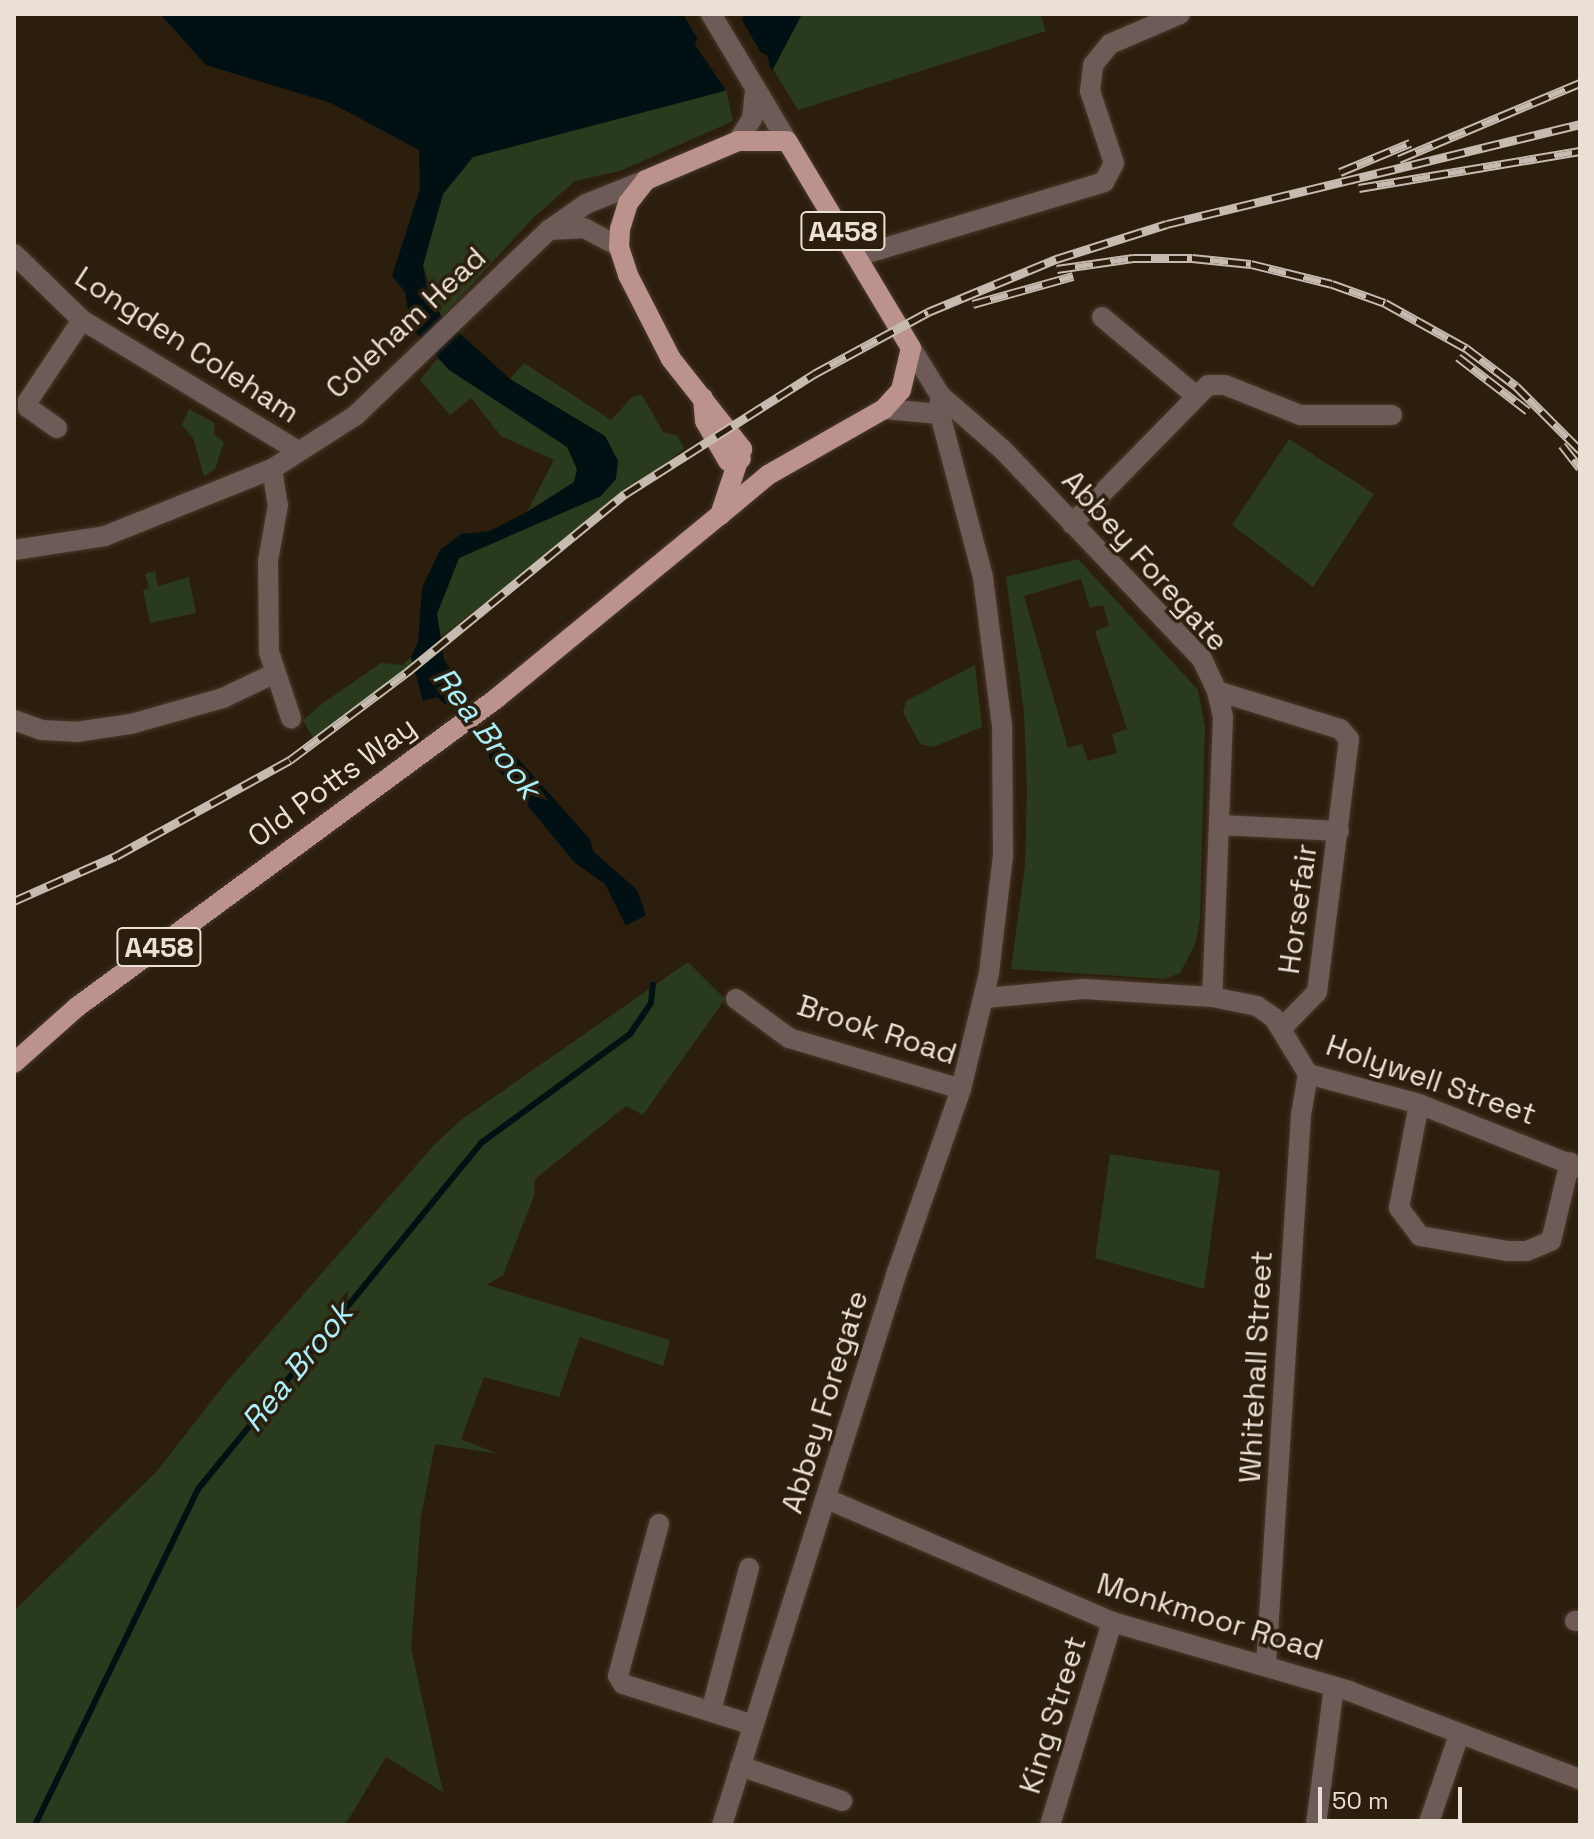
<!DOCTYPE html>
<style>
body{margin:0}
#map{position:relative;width:1594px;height:1839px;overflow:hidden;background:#2c1e0d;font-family:"Space Grotesk",sans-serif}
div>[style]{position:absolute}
.green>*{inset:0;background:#2a3b1d}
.water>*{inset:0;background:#011013}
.pier>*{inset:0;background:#2c1e0d}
.stream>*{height:6px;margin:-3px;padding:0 3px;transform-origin:3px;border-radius:3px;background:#011013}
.roads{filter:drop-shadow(0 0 2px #473929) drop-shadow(0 0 2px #473929)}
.minor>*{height:20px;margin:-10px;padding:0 10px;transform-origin:10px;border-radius:10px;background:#6e5a57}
.major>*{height:20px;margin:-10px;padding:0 10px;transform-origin:10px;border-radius:10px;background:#bc928c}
.rail>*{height:9px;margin-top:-4.5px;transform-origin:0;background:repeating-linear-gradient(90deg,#2c1e0d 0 18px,#c6bbb0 0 36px);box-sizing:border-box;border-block:2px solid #c6bbb0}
span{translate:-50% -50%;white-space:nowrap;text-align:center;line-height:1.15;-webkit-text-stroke:7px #2c1e0d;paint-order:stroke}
.shield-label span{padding:2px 6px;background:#2c1e0d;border:2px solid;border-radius:6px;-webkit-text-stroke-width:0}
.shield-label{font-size:28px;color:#eae0d6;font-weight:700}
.street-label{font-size:30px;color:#eae0d6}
.water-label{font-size:32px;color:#a7effa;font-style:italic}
.frame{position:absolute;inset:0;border:16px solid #eae0d6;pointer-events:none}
.scale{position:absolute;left:1318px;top:1787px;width:144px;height:36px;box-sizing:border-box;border:4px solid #eae0d6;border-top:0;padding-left:10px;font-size:24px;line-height:28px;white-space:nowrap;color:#eae0d6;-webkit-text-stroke:6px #2c1e0d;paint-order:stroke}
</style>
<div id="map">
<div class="green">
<i style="clip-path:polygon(802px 14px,1040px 14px,1046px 31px,798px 110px,773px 69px)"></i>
<i style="clip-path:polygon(726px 90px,733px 121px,620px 171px,575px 181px,534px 217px,442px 317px,439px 313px,423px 265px,443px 194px,473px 157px)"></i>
<i style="clip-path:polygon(437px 359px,567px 447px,577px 469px,575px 482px,527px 512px,554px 460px,501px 436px,471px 398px,450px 415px,420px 380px)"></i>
<i style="clip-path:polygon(524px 363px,611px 420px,633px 396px,642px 395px,663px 432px,678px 436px,684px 449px,441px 637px,437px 614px,459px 558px,601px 496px,618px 461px,605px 436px,510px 379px)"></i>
<i style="clip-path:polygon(189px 409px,215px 423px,214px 434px,224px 442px,215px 469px,204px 477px,194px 440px,182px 425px)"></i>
<i style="clip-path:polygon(1289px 439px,1374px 494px,1313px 587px,1232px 525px)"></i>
<i style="clip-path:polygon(evenodd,1078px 559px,1198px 690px,1205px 727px,1200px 918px,1196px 942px,1180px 973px,1165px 979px,1011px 969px,1025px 866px,1027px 791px,1024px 712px,1006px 577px,1078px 559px,1081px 579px,1090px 608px,1103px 605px,1109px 626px,1095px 631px,1127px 729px,1112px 734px,1117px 753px,1088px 761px,1082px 744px,1068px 748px,1024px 596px,1081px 579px)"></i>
<i style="clip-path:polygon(155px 571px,158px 586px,189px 577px,196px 613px,150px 623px,143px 590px,149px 588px,145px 574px)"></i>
<i style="clip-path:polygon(411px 657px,414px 664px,313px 738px,303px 720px,323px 703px,381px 663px,403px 665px)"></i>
<i style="clip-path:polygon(975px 665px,982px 727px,933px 747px,920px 744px,903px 712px,906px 701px)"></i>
<i style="clip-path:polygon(688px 962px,725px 999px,643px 1115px,626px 1106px,535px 1179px,534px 1196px,503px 1275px,487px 1285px,670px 1340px,663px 1366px,580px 1337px,559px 1397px,484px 1377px,461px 1439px,498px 1454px,435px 1444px,421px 1517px,411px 1648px,443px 1792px,386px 1757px,345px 1825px,14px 1825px,14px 1611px,157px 1471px,224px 1385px,435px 1144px,461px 1120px)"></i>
<i style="clip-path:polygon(1110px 1154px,1220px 1171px,1204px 1289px,1095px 1258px)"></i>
</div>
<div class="water">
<i style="clip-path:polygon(160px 14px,802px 14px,773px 69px,721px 92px,473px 157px,443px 194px,423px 265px,427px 290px,442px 317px,510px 379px,605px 436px,618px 461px,616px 479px,601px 496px,459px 558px,437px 614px,444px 660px,494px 732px,590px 839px,593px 851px,637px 890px,646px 915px,626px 926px,605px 884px,575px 863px,490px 760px,483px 739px,437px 697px,423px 701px,411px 657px,418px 642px,422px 588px,440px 550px,461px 534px,490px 531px,527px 512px,574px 482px,577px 469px,567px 447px,449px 370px,411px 327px,405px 292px,392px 276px,420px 189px,419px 150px,331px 103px,206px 65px)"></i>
</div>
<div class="pier">
<i style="clip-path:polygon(683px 14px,744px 14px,742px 20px,761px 53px,767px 55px,772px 74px,728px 93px,695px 45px,697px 38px)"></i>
<i style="clip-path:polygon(467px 688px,498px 731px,485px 741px,445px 705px)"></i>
</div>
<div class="stream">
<i style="left:35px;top:1825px;width:373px;rotate:-64.1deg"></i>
<i style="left:198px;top:1489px;width:447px;rotate:-50.7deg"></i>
<i style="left:481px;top:1143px;width:185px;rotate:-36.2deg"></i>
<i style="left:630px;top:1034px;width:37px;rotate:-56deg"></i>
<i style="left:651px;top:1003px;width:18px;rotate:-84deg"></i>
</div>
<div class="roads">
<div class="minor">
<i style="left:711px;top:14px;width:148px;rotate:59.1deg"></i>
<i style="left:738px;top:141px;width:26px;rotate:-58deg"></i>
<i style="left:752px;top:119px;width:27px;rotate:-84deg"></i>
<i style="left:549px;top:230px;width:35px;rotate:-3deg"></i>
<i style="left:584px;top:228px;width:40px;rotate:28deg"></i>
<i style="left:14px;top:254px;width:95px;rotate:44.1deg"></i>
<i style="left:82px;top:320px;width:251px;rotate:31.2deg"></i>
<i style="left:858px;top:256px;width:257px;rotate:-16.7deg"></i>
<i style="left:1104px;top:182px;width:21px;rotate:-62deg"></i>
<i style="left:1114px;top:163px;width:76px;rotate:-108.4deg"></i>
<i style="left:1090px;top:91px;width:26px;rotate:-83deg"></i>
<i style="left:1093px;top:65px;width:27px;rotate:-51deg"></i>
<i style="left:1110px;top:44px;width:76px;rotate:-23.2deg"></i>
<i style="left:1102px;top:317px;width:121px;rotate:40deg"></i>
<i style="left:911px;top:348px;width:55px;rotate:58.3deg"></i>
<i style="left:940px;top:395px;width:82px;rotate:41.1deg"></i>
<i style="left:1002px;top:449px;width:290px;rotate:46.4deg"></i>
<i style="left:1202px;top:659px;width:35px;rotate:65deg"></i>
<i style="left:1217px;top:691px;width:27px;rotate:77deg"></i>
<i style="left:1223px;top:717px;width:280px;rotate:92.2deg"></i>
<i style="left:884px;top:409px;width:56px;rotate:5.1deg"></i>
<i style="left:57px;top:428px;width:35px;rotate:-145deg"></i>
<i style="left:28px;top:408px;width:7px;rotate:-90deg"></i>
<i style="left:28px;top:401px;width:97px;rotate:-56.3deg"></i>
<i style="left:272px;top:469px;width:36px;rotate:81deg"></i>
<i style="left:278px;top:505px;width:57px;rotate:100.1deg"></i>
<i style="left:268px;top:561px;width:91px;rotate:89.4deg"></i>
<i style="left:269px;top:652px;width:70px;rotate:71.6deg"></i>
<i style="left:1072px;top:524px;width:194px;rotate:-45.6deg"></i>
<i style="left:1208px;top:385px;width:17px"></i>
<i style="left:1225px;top:385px;width:81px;rotate:21.8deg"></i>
<i style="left:1300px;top:415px;width:92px"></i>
<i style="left:14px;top:550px;width:92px;rotate:-8.7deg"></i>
<i style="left:105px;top:536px;width:180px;rotate:-21.9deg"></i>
<i style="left:272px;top:469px;width:100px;rotate:-32.7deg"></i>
<i style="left:356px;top:415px;width:267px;rotate:-43.8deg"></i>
<i style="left:549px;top:230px;width:45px;rotate:-35.1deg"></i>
<i style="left:586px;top:204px;width:65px;rotate:-21.8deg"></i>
<i style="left:1217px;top:691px;width:129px;rotate:17.2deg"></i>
<i style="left:1340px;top:729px;width:13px;rotate:48deg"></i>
<i style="left:1349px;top:739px;width:255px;rotate:97.2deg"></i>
<i style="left:1317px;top:992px;width:50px;rotate:134.2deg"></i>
<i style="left:14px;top:720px;width:29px;rotate:20deg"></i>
<i style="left:41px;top:730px;width:35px;rotate:3deg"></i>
<i style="left:76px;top:732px;width:56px;rotate:-8.3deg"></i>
<i style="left:131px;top:724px;width:96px;rotate:-15.8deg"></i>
<i style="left:223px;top:698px;width:55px;rotate:-25.6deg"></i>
<i style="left:1221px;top:825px;width:118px;rotate:2.9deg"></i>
<i style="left:985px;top:998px;width:99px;rotate:-5.2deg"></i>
<i style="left:1084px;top:989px;width:128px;rotate:3.6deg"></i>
<i style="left:1212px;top:997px;width:46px;rotate:11.3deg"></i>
<i style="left:1257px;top:1006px;width:21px;rotate:35deg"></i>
<i style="left:1274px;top:1018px;width:66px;rotate:58.7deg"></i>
<i style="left:1308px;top:1074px;width:115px;rotate:15.1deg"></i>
<i style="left:1419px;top:1104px;width:173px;rotate:21.7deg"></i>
<i style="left:736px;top:999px;width:66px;rotate:36.3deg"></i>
<i style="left:789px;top:1038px;width:179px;rotate:16.5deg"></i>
<i style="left:1419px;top:1104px;width:106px;rotate:100.9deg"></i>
<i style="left:1399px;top:1208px;width:35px;rotate:53deg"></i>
<i style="left:1420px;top:1236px;width:88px;rotate:9.8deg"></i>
<i style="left:1507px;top:1251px;width:20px"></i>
<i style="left:1527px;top:1251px;width:26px;rotate:-23deg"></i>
<i style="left:1551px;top:1241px;width:81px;rotate:-76.5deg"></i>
<i style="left:827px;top:1499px;width:310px;rotate:23.3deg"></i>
<i style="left:1112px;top:1622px;width:247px;rotate:16.2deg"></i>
<i style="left:1349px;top:1691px;width:247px;rotate:20.9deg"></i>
<i style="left:659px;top:1524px;width:157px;rotate:105.1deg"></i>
<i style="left:618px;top:1676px;width:9px;rotate:58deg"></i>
<i style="left:623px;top:1684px;width:136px;rotate:17.5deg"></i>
<i style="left:1575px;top:1621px;width:5px"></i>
<i style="left:1266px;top:1665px;width:551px;rotate:-86.36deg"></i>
<i style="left:1301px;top:1115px;width:42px;rotate:-80.3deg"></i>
<i style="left:711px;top:1711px;width:148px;rotate:-75.1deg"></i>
<i style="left:740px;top:1766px;width:108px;rotate:18.9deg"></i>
<i style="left:722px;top:1825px;width:580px;rotate:-72.44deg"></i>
<i style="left:897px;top:1272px;width:194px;rotate:-70.7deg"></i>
<i style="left:961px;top:1089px;width:119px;rotate:-76.4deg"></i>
<i style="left:989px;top:973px;width:118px;rotate:-83.2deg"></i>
<i style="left:1003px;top:856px;width:130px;rotate:-90.4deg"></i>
<i style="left:1002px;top:726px;width:150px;rotate:-97.3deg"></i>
<i style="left:983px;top:577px;width:169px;rotate:-104.8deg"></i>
<i style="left:940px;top:414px;width:19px;rotate:-90deg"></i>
<i style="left:1050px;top:1825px;width:212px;rotate:-73deg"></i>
<i style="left:1316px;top:1825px;width:139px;rotate:-82.6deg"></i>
<i style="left:1428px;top:1825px;width:95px;rotate:-71deg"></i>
</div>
<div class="major">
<i style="left:703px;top:398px;width:23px;rotate:85deg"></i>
<i style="left:705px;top:421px;width:46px;rotate:60.1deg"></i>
<i style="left:728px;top:461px;width:13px;rotate:-9deg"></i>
<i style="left:14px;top:1063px;width:84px;rotate:-41.6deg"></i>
<i style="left:77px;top:1007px;width:521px;rotate:-36.34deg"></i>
<i style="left:497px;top:698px;width:288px;rotate:-39.4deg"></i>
<i style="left:720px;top:515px;width:62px;rotate:-39.8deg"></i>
<i style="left:768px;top:475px;width:133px;rotate:-29.6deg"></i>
<i style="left:884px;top:409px;width:25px;rotate:-48deg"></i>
<i style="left:901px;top:390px;width:43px;rotate:-76.6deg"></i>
<i style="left:911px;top:348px;width:241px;rotate:-120.9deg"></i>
<i style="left:787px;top:141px;width:49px;rotate:180deg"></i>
<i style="left:738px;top:141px;width:100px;rotate:157deg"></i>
<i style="left:646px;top:180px;width:29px;rotate:128deg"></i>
<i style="left:628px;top:203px;width:27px;rotate:107deg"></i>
<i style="left:620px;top:229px;width:18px;rotate:93deg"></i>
<i style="left:619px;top:247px;width:29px;rotate:72deg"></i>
<i style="left:628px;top:275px;width:94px;rotate:62.9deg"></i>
<i style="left:671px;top:359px;width:115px;rotate:51.7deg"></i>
<i style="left:742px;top:449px;width:70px;rotate:108.4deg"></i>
</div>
</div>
<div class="rail">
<i style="left:1399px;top:159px;width:196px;rotate:-22.8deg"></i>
<i style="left:1340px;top:172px;width:76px;rotate:-22.5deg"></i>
<i style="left:1359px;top:188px;width:224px;rotate:-9.5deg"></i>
<i style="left:1057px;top:269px;width:77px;rotate:-8.2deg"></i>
<i style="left:1133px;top:258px;width:59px"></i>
<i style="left:1192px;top:258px;width:59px;rotate:5.8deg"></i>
<i style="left:1251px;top:264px;width:83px;rotate:13.9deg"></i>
<i style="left:1332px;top:284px;width:56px;rotate:19.7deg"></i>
<i style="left:1385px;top:303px;width:93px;rotate:29.1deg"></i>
<i style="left:1466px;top:348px;width:63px;rotate:37.2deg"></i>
<i style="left:1516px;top:386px;width:91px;rotate:45deg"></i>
<i style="left:973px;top:304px;width:104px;rotate:-15.6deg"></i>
<i style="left:1458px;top:357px;width:88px;rotate:37.6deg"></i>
<i style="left:1562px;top:445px;width:29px;rotate:52deg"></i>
<i style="left:14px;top:901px;width:111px;rotate:-23.8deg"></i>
<i style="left:116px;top:856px;width:199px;rotate:-28.9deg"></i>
<i style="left:290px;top:760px;width:145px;rotate:-36.9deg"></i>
<i style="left:406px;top:673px;width:283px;rotate:-39.3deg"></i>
<i style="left:625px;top:494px;width:224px;rotate:-32.4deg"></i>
<i style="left:814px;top:374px;width:130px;rotate:-28.5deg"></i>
<i style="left:928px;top:312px;width:139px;rotate:-22.5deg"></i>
<i style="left:1056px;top:259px;width:116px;rotate:-17.5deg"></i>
<i style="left:1167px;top:224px;width:425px;rotate:-13.6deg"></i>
</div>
<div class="shield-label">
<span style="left:843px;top:231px">A458</span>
<span style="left:159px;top:947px">A458</span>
</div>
<div class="street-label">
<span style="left:406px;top:323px;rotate:-43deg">Coleham Head</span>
<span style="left:187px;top:345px;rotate:33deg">Longden Coleham</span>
<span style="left:1145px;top:561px;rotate:48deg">Abbey Foregate</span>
<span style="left:332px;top:782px;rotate:-36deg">Old Potts Way</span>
<span style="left:1298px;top:909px;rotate:-82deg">Horsefair</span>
<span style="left:877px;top:1030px;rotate:18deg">Brook Road</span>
<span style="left:1431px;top:1080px;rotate:19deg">Holywell Street</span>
<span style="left:1256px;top:1367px;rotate:-87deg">Whitehall Street</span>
<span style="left:825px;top:1402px;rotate:-73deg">Abbey Foregate</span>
<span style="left:1210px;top:1617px;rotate:17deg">Monkmoor Road</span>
<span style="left:1053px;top:1715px;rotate:-73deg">King Street</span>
</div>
<div class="water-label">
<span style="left:487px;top:733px;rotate:53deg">Rea Brook</span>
<span style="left:297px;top:1367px;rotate:-51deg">Rea Brook</span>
</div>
<div class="frame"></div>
<div class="scale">50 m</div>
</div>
